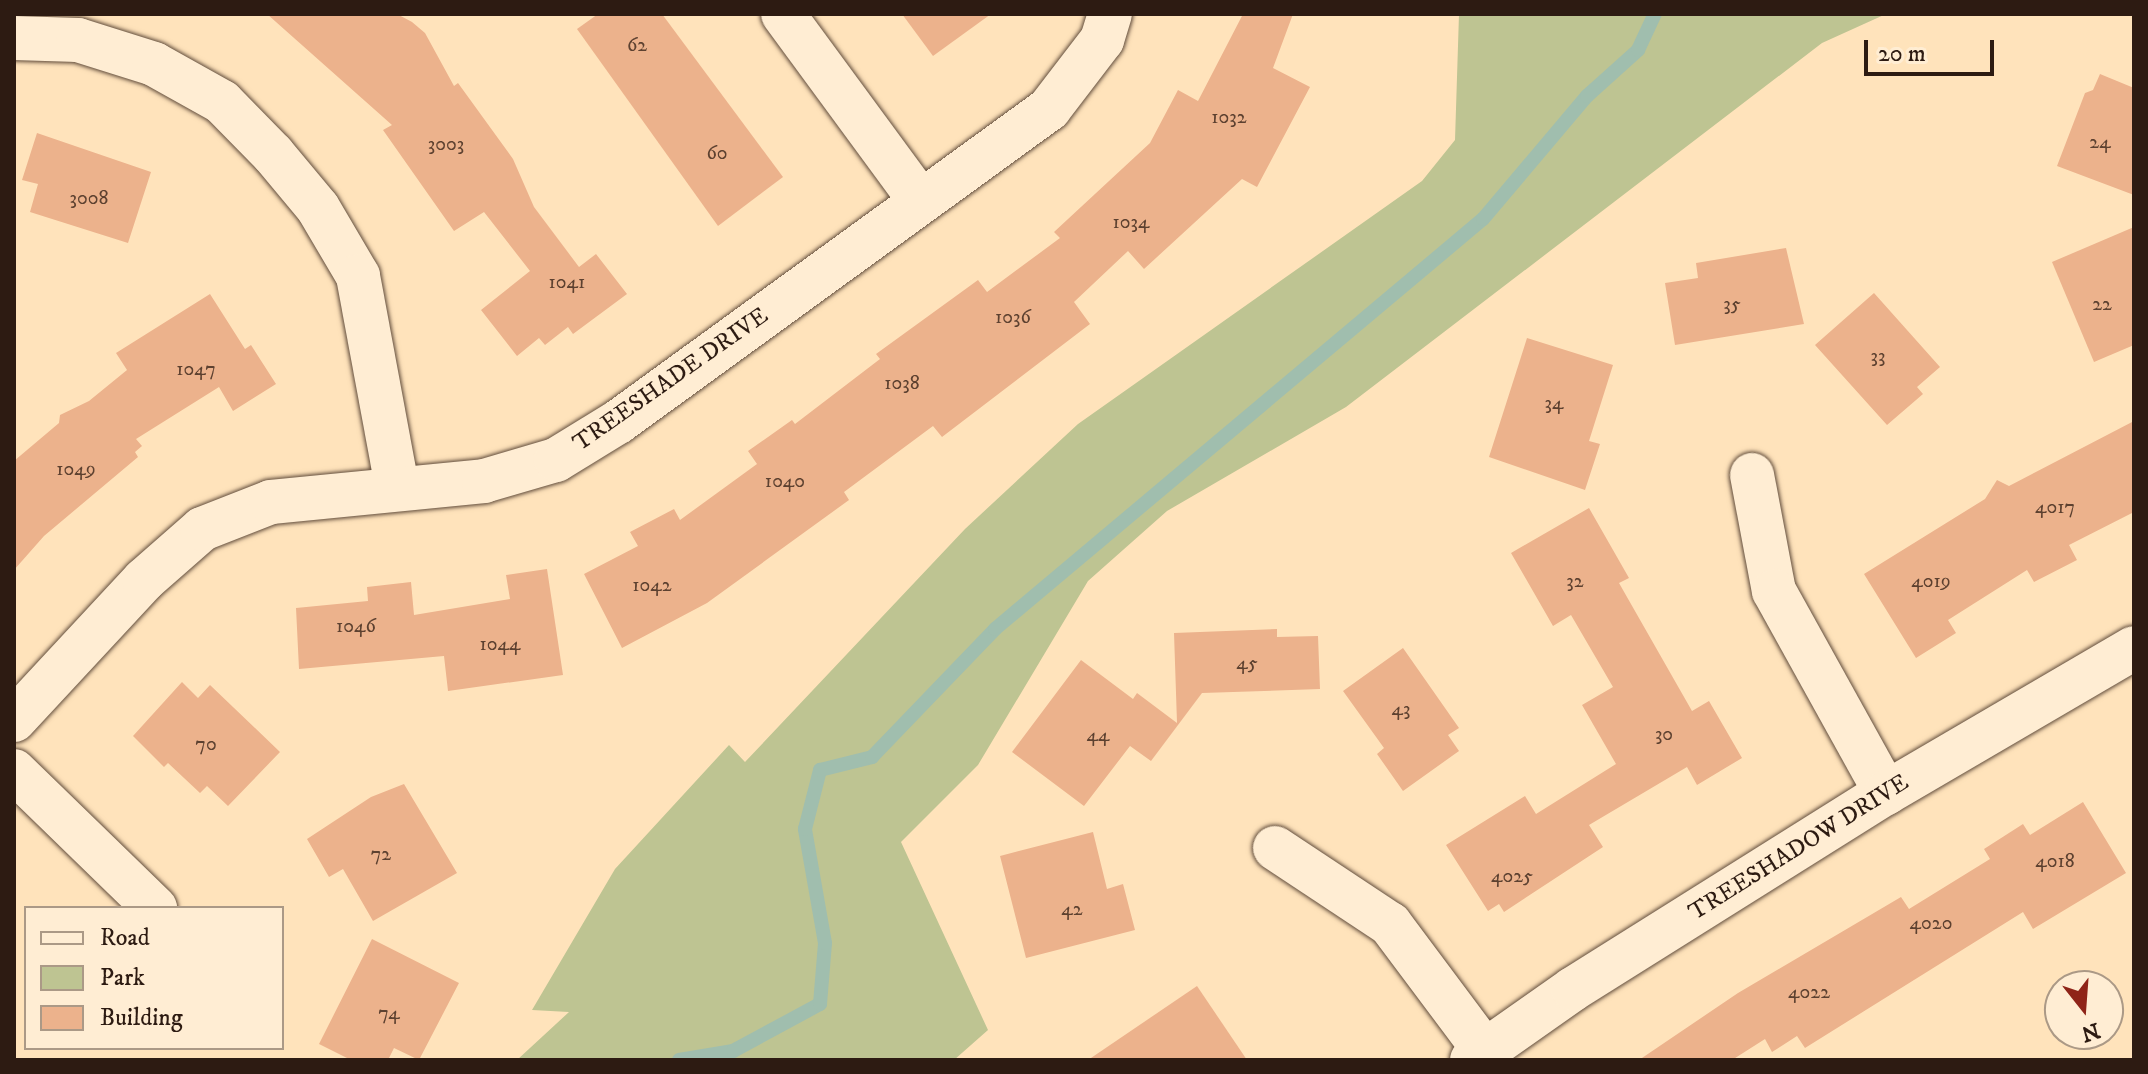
<!DOCTYPE html>
<style>
body{margin:0}
#map{position:relative;width:2148px;height:1074px;overflow:hidden;background:#ffe3bb;font-family:"IM FELL DW Pica",serif}
div>[style]{position:absolute}
.green>*{inset:0;background:#bec492}
.stream>*{height:14px;margin:-7px;padding:0 7px;transform-origin:7px;border-radius:7px;background:#a0beae}
.building>*{inset:0;background:#ecb28c}
.roads{filter:drop-shadow(0 0 2px #624d3c) drop-shadow(0 0 2px #624d3c)}
.minor>*{height:44px;margin:-22px;padding:0 22px;transform-origin:22px;border-radius:22px;background:#ffedd3}
span{translate:-50% -50%;white-space:nowrap;text-align:center;line-height:1.15;-webkit-text-stroke:8px #ffedd3;paint-order:stroke}
.number-label{font-size:20px;color:#5d4130}
.number-label span{-webkit-text-stroke-width:0}
.street-label{font-size:24px;color:#2d1b12}
.frame{position:absolute;inset:0;border:16px solid #2d1b12;pointer-events:none}
.legend{position:absolute;left:24px;top:906px;width:260px;height:144px;box-sizing:border-box;background:#ffedd3;border:2px solid #ab9986;margin:0;padding:10px 14px;list-style:none;font-size:24px;color:#2d1b12}
.legend li{display:flex;align-items:center;gap:16px;height:40px}
.legend b{width:40px;border:2px solid #ab9986}
.north{position:absolute;left:2044px;top:970px;width:80px;height:80px;box-sizing:border-box;background:#ffedd3;border:2px solid #ab9986;border-radius:50%;rotate:163deg;font-size:22px;font-weight:700;line-height:32px;text-align:center;color:#2d1b12}
.north::after{content:'';display:block;margin:auto;width:28px;height:36px;background:#8f2418;clip-path:polygon(50% 0,100% 100%,50% 72%,0 100%)}
.scale{position:absolute;left:1864px;top:40px;width:130px;height:36px;box-sizing:border-box;border:4px solid #2d1b12;border-top:0;padding-left:10px;font-size:24px;line-height:28px;white-space:nowrap;color:#2d1b12;-webkit-text-stroke:6px #ffedd3;paint-order:stroke}
</style>
<div id="map">
<div class="green">
<i style="clip-path:polygon(1459px 14px,1886px 14px,1822px 43px,1346px 407px,1167px 511px,1088px 581px,978px 765px,901px 842px,988px 1030px,954px 1060px,517px 1060px,569px 1012px,532px 1010px,615px 869px,729px 745px,745px 762px,965px 529px,1078px 424px,1422px 181px,1455px 140px)"></i>
</div>
<div class="stream">
<i style="left:679px;top:1060px;width:55px;rotate:-9.5deg"></i>
<i style="left:733px;top:1051px;width:99px;rotate:-28.4deg"></i>
<i style="left:820px;top:1004px;width:61px;rotate:-85.3deg"></i>
<i style="left:825px;top:943px;width:116px;rotate:-100deg"></i>
<i style="left:805px;top:829px;width:61px;rotate:-75.7deg"></i>
<i style="left:820px;top:770px;width:54px;rotate:-14deg"></i>
<i style="left:872px;top:757px;width:178px;rotate:-46.1deg"></i>
<i style="left:995px;top:629px;width:637px;rotate:-40.04deg"></i>
<i style="left:1483px;top:219px;width:161px;rotate:-49.8deg"></i>
<i style="left:1587px;top:96px;width:69px;rotate:-42deg"></i>
<i style="left:1638px;top:50px;width:40px;rotate:-65deg"></i>
</div>
<div class="building">
<i style="clip-path:polygon(267px 14px,397px 14px,412px 22px,425px 33px,454px 86px,458px 83px,513px 159px,534px 207px,579px 267px,596px 254px,627px 294px,573px 334px,568px 327px,545px 345px,539px 338px,517px 356px,481px 310px,530px 271px,484px 212px,454px 231px,383px 130px,392px 125px)"></i>
<i style="clip-path:polygon(598px 14px,662px 14px,783px 177px,718px 226px,577px 29px)"></i>
<i style="clip-path:polygon(902px 14px,991px 14px,933px 56px)"></i>
<i style="clip-path:polygon(1243px 14px,1293px 14px,1273px 68px,1310px 87px,1257px 187px,1242px 179px,1144px 269px,1128px 251px,1074px 302px,1090px 324px,942px 437px,933px 426px,844px 492px,849px 500px,707px 603px,622px 648px,584px 574px,638px 546px,630px 532px,674px 509px,680px 520px,757px 464px,748px 451px,792px 420px,795px 424px,880px 359px,876px 354px,978px 280px,987px 292px,1060px 238px,1054px 232px,1150px 143px,1178px 90px,1198px 101px)"></i>
<i style="clip-path:polygon(2100px 74px,2134px 88px,2134px 195px,2057px 166px,2085px 93px,2093px 90px)"></i>
<i style="clip-path:polygon(37px 133px,151px 172px,128px 243px,30px 212px,38px 184px,22px 180px)"></i>
<i style="clip-path:polygon(2134px 227px,2134px 345px,2094px 362px,2052px 262px)"></i>
<i style="clip-path:polygon(1786px 248px,1804px 324px,1675px 345px,1665px 283px,1698px 278px,1696px 263px)"></i>
<i style="clip-path:polygon(1874px 293px,1940px 367px,1917px 387px,1923px 394px,1887px 425px,1815px 345px)"></i>
<i style="clip-path:polygon(210px 294px,245px 349px,251px 345px,276px 384px,233px 411px,219px 387px,136px 439px,142px 446px,135px 452px,138px 457px,44px 536px,14px 570px,14px 461px,59px 423px,60px 415px,89px 401px,127px 370px,116px 353px)"></i>
<i style="clip-path:polygon(1527px 338px,1613px 365px,1589px 441px,1600px 444px,1585px 490px,1489px 457px)"></i>
<i style="clip-path:polygon(2134px 421px,2134px 512px,2069px 545px,2077px 560px,2034px 582px,2027px 570px,1948px 620px,1956px 633px,1916px 658px,1864px 574px,1985px 499px,1997px 480px,2009px 486px)"></i>
<i style="clip-path:polygon(1589px 508px,1629px 578px,1619px 583px,1692px 711px,1709px 701px,1742px 758px,1697px 785px,1687px 767px,1589px 825px,1603px 847px,1504px 912px,1499px 904px,1488px 911px,1446px 845px,1525px 796px,1536px 814px,1616px 764px,1582px 705px,1613px 687px,1571px 615px,1553px 626px,1511px 553px)"></i>
<i style="clip-path:polygon(547px 569px,563px 675px,448px 691px,444px 656px,299px 669px,296px 608px,368px 601px,367px 587px,411px 582px,414px 615px,510px 599px,506px 575px)"></i>
<i style="clip-path:polygon(1277px 629px,1277px 637px,1318px 636px,1320px 689px,1202px 693px,1151px 761px,1130px 746px,1084px 806px,1012px 752px,1081px 660px,1133px 699px,1137px 693px,1177px 723px,1174px 633px)"></i>
<i style="clip-path:polygon(1403px 648px,1459px 728px,1448px 735px,1459px 751px,1403px 791px,1377px 754px,1384px 748px,1343px 691px)"></i>
<i style="clip-path:polygon(182px 682px,198px 698px,210px 685px,280px 752px,228px 806px,207px 786px,200px 793px,168px 763px,164px 767px,133px 736px)"></i>
<i style="clip-path:polygon(404px 784px,457px 873px,373px 921px,343px 869px,329px 877px,307px 839px,371px 797px)"></i>
<i style="clip-path:polygon(2083px 802px,2126px 873px,2033px 929px,2023px 912px,1805px 1048px,1797px 1036px,1772px 1052px,1765px 1039px,1732px 1060px,1639px 1060px,1738px 993px,1901px 897px,1909px 909px,1990px 859px,1984px 849px,2023px 824px,2030px 835px)"></i>
<i style="clip-path:polygon(1093px 832px,1107px 889px,1123px 884px,1135px 930px,1026px 958px,1000px 856px)"></i>
<i style="clip-path:polygon(372px 939px,459px 983px,419px 1060px,394px 1048px,388px 1060px,351px 1060px,319px 1044px)"></i>
<i style="clip-path:polygon(1197px 986px,1247px 1060px,1088px 1060px)"></i>
</div>
<div class="roads">
<div class="minor">
<i style="left:783px;top:14px;width:230px;rotate:53.7deg"></i>
<i style="left:14px;top:38px;width:64px;rotate:1.8deg"></i>
<i style="left:78px;top:40px;width:80px;rotate:17.5deg"></i>
<i style="left:154px;top:64px;width:78px;rotate:29.2deg"></i>
<i style="left:222px;top:102px;width:73px;rotate:45.6deg"></i>
<i style="left:273px;top:154px;width:70px;rotate:50.2deg"></i>
<i style="left:318px;top:208px;width:79px;rotate:59.5deg"></i>
<i style="left:358px;top:276px;width:214px;rotate:79.5deg"></i>
<i style="left:1752px;top:475px;width:118px;rotate:79.3deg"></i>
<i style="left:1774px;top:591px;width:231px;rotate:61deg"></i>
<i style="left:14px;top:720px;width:191px;rotate:-47.1deg"></i>
<i style="left:144px;top:580px;width:77px;rotate:-41.3deg"></i>
<i style="left:202px;top:529px;width:74px;rotate:-21.4deg"></i>
<i style="left:271px;top:502px;width:214px;rotate:-5.6deg"></i>
<i style="left:484px;top:481px;width:75px;rotate:-16.3deg"></i>
<i style="left:556px;top:460px;width:73px;rotate:-31.5deg"></i>
<i style="left:618px;top:422px;width:533px;rotate:-35.99deg"></i>
<i style="left:1049px;top:109px;width:87px;rotate:-52.5deg"></i>
<i style="left:1102px;top:40px;width:27px;rotate:-73deg"></i>
<i style="left:14px;top:771px;width:197px;rotate:44.2deg"></i>
<i style="left:1275px;top:848px;width:138px;rotate:33.5deg"></i>
<i style="left:1390px;top:924px;width:159px;rotate:53.2deg"></i>
<i style="left:1472px;top:1060px;width:123px;rotate:-35.1deg"></i>
<i style="left:1573px;top:989px;width:369px;rotate:-32.1deg"></i>
<i style="left:1886px;top:793px;width:287px;rotate:-30.3deg"></i>
</div>
</div>
<div class="number-label">
<span style="left:637px;top:45px">62</span>
<span style="left:1229px;top:117px">1032</span>
<span style="left:2100px;top:142px">24</span>
<span style="left:446px;top:144px">3003</span>
<span style="left:717px;top:153px">60</span>
<span style="left:89px;top:198px">3008</span>
<span style="left:1131px;top:222px">1034</span>
<span style="left:567px;top:282px">1041</span>
<span style="left:1732px;top:304px">35</span>
<span style="left:2102px;top:304px">22</span>
<span style="left:1013px;top:317px">1036</span>
<span style="left:1878px;top:356px">33</span>
<span style="left:196px;top:369px">1047</span>
<span style="left:902px;top:383px">1038</span>
<span style="left:1554px;top:403px">34</span>
<span style="left:76px;top:469px">1049</span>
<span style="left:785px;top:481px">1040</span>
<span style="left:2055px;top:507px">4017</span>
<span style="left:1575px;top:581px">32</span>
<span style="left:1931px;top:581px">4019</span>
<span style="left:652px;top:585px">1042</span>
<span style="left:356px;top:626px">1046</span>
<span style="left:500px;top:644px">1044</span>
<span style="left:1247px;top:663px">45</span>
<span style="left:1401px;top:709px">43</span>
<span style="left:1664px;top:734px">30</span>
<span style="left:1098px;top:735px">44</span>
<span style="left:206px;top:744px">70</span>
<span style="left:381px;top:854px">72</span>
<span style="left:2055px;top:861px">4018</span>
<span style="left:1512px;top:876px">4025</span>
<span style="left:1072px;top:909px">42</span>
<span style="left:1931px;top:923px">4020</span>
<span style="left:1809px;top:992px">4022</span>
<span style="left:389px;top:1013px">74</span>
</div>
<div class="street-label">
<span style="left:671px;top:380px;rotate:-35deg">TREESHADE DRIVE</span>
<span style="left:1799px;top:848px;rotate:-32deg">TREESHADOW DRIVE</span>
</div>
<div class="frame"></div>
<ul class="legend">
<li><b style="height:10px;background:#ffedd3"></b>Road</li>
<li><b style="height:22px;background:#bec492"></b>Park</li>
<li><b style="height:22px;background:#ecb28c"></b>Building</li>
</ul>
<div class="north">N</div>
<div class="scale">20 m</div>
</div>
